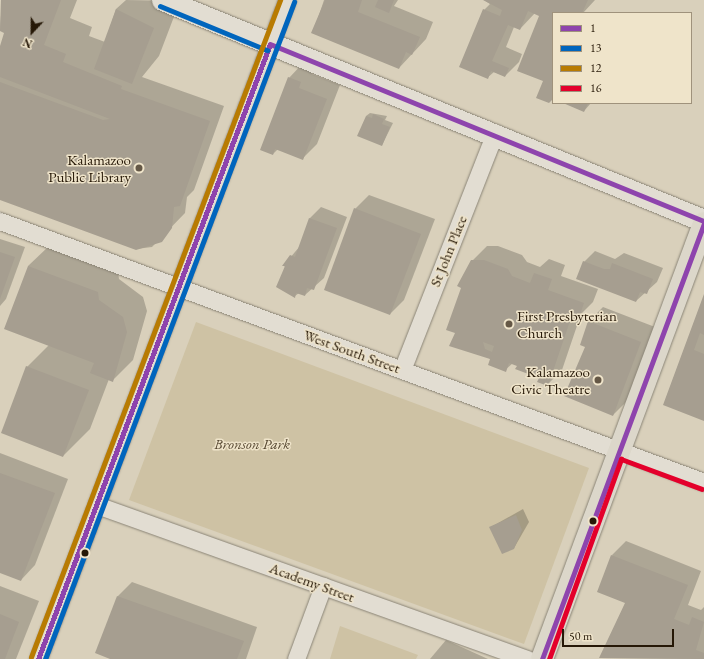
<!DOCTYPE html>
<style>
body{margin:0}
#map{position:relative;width:704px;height:659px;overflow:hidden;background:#d9d0bb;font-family:"EB Garamond",serif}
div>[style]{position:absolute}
.green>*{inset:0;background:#cec2a4}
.shadow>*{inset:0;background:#0003}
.building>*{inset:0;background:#a69e90}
.roads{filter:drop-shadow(0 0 1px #8a8476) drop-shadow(0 0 1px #8a8476)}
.minor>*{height:17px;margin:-8.5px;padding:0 8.5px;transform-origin:8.5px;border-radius:8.5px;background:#e2ddd2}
.tertiary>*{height:22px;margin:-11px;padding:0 11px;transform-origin:11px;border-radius:11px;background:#e2ddd2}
.primary>*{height:22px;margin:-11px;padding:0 11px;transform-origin:11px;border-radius:11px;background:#dcd7ca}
.bus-1>*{height:5px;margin:-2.5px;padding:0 2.5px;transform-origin:2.5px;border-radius:2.5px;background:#8e44ad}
.bus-2>*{height:5px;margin:-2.5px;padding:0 2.5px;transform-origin:2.5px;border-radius:2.5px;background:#0065bd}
.bus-3>*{height:5px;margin:-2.5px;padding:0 2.5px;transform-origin:2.5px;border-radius:2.5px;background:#b87b02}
.bus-4>*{height:5px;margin:-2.5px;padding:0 2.5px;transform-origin:2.5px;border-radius:2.5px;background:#e4002b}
.dots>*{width:11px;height:11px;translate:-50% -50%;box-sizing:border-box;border:2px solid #efe4ca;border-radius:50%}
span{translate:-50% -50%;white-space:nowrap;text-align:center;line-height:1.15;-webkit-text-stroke:3px #efe4ca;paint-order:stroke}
.poi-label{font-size:15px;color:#261807}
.right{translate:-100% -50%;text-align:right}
.left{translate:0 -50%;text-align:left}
.street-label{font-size:15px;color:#261807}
.park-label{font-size:15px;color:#564731;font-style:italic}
.legend{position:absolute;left:552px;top:12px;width:140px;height:92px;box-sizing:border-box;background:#efe4ca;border:1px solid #9f927c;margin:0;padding:5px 7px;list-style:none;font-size:12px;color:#261807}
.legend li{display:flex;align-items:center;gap:8px;height:20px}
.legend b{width:20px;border:1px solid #9f927c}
.north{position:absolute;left:12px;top:12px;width:40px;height:40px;-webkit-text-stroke:3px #efe4ca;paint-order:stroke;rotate:202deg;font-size:11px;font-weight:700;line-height:16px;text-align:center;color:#261807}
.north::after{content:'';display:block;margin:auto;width:14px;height:18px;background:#261807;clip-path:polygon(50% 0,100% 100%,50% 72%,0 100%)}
.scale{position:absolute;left:562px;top:629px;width:112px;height:18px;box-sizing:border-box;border:2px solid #261807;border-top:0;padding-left:5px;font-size:12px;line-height:14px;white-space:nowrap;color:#261807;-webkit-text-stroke:3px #efe4ca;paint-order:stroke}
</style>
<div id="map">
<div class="green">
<i style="clip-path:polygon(196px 322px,589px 468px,524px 644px,129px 500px)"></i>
<i style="clip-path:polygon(340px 626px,418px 655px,416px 659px,330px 659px)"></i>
</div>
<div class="shadow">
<i style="clip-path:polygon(2px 0,77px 0,70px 18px,92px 27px,89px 36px,105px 42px,116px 9px,126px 0,180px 1px,159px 56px,142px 77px,224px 106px,194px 190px,187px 197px,185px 213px,152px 247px,136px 249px,0 199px,0 48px,6px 32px,0 30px)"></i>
<i style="clip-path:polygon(324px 0,398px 0,394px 6px,433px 22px,426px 39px,399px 68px,313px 33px)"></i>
<i style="clip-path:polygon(484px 0,595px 0,583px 13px,553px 13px,553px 98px,544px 81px,541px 15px,535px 13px,520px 29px,514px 27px,506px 47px,522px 54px,519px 62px,505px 76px,494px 72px,487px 78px,484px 10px,490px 4px)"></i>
<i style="clip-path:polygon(303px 63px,315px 68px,312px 74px,340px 85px,317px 144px,303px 158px,278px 149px,273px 154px,289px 78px)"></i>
<i style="clip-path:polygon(565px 103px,591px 103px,584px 111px)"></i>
<i style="clip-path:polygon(370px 113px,387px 116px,385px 120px,393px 123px,382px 145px,366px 116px)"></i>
<i style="clip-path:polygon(369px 195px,435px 219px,404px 300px,390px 314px,355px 209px)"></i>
<i style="clip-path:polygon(321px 207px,347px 217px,324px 278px,305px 295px,299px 293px,295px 296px,284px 265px,300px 246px,310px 218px)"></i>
<i style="clip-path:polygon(0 239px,25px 247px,6px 299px,0 306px)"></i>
<i style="clip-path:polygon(49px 246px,118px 272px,119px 279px,143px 297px,147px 311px,133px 360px,113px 380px,109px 379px,90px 429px,63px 456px,27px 367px,49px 345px,28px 266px)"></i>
<i style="clip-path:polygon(487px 246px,498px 246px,522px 255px,527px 262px,540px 267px,549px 259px,565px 265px,561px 276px,598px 289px,593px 302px,581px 314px,562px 370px,548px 384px,513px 363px,505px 370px,456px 333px,472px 261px)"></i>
<i style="clip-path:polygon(595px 251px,615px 259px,624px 253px,663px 268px,657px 282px,636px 301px,584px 262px)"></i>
<i style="clip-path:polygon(704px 296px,704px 420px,664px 404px)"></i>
<i style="clip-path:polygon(603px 307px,655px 327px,627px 401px,613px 415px,586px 346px,582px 344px,589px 321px)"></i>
<i style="clip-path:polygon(0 453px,68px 479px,35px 565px,21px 580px,0 572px)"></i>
<i style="clip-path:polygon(523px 509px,529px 522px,514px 548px,491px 527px)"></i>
<i style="clip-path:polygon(626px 541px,701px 571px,688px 605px,701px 610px,704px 607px,704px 659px,600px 658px,626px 602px,612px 555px)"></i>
<i style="clip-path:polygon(132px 582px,257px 627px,246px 659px,113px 659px,118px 596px)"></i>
<i style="clip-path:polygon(0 586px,39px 601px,16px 659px,0 659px)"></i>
<i style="clip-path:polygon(446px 640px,488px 659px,430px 659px)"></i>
</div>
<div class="building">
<i style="clip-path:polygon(1px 0,61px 0,44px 45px,66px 54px,63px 62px,122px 86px,121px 89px,210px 121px,180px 206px,174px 207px,172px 228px,162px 242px,136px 250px,0 200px,0 82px,103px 120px,110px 119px,0 77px,0 46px,4px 33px,0 31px)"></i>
<i style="clip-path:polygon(325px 0,362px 0,358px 12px,420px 37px,412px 55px,406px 52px,399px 69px,311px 33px)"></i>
<i style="clip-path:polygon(378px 0,394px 0,389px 13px,375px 7px)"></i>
<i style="clip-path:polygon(483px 0,588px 0,582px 13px,553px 13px,553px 99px,549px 103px,536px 98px,543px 81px,517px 71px,539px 16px,528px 11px,520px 30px,508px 25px,492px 61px,509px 68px,505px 77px,491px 71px,488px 79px,459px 67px,483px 9px,500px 16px,502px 10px)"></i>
<i style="clip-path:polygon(116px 9px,154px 28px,132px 84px,94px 69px)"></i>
<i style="clip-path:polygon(288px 77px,301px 82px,299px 88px,327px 99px,303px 160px,275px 149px,273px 155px,260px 150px)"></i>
<i style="clip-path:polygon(563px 103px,588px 103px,584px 112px)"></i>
<i style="clip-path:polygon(373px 114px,384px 119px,382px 124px,390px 127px,382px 146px,357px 136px,366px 116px,372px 118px)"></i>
<i style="clip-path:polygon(354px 208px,421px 234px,390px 315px,324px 290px)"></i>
<i style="clip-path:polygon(309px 218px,337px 228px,314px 290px,307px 288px,305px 296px,296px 293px,295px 298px,276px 287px,285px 266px,282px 266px,290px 255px,295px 257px)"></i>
<i style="clip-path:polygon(0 252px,15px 257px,0 299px)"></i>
<i style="clip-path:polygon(evenodd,471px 260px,484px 260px,508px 269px,512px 276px,530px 283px,534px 273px,552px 279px,548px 290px,584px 303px,579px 318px,572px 315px,548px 386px,537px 382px,539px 378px,515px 369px,517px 366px,509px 363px,506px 372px,488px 365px,490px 359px,449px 346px,455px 333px,446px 330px,461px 288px,457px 286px,471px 260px,483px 342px,494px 346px,492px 352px,485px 349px,483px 342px)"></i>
<i style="clip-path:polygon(583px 261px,604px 269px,610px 269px,612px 263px,653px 279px,647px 294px,640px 292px,636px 302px,576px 279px)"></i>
<i style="clip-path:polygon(28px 266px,98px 292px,99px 300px,123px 317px,127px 332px,113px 382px,90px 373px,94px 363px,4px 329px)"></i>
<i style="clip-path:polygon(704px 294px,704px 335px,700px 333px,694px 350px,704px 354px,704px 421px,663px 405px)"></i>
<i style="clip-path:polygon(588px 321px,641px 342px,613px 416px,564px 396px,585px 347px,580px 345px)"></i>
<i style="clip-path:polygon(26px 366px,89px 390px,63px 457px,1px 433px)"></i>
<i style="clip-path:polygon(0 473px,55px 493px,21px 581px,0 573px)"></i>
<i style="clip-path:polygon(516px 515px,522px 530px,514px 549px,502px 554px,489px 527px)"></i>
<i style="clip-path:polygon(611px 555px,688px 585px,674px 619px,689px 625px,692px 617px,704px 622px,696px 650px,704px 653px,704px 659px,599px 658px,625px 603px,597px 592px)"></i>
<i style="clip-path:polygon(117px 596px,244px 641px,237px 659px,110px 659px,95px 653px)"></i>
<i style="clip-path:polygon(0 614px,19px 622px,5px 659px,0 659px)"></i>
</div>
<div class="roads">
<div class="minor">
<i style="left:0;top:221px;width:751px;rotate:20.34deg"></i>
<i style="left:402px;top:370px;width:255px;rotate:-68.6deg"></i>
<i style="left:97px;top:505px;width:457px;rotate:19.7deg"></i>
<i style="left:38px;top:659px;width:704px;rotate:-69.3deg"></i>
<i style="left:296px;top:659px;width:78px;rotate:-69.7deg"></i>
</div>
<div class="tertiary">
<i style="left:163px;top:0;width:584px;rotate:22.22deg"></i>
</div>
<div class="primary">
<i style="left:542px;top:659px;width:465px;rotate:-69.6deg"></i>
</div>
</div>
<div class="bus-1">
<i style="left:38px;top:659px;width:657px;rotate:-69.33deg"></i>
<i style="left:270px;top:44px;width:469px;rotate:22.2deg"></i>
<i style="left:542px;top:659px;width:465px;rotate:-69.6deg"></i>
</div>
<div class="bus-2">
<i style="left:160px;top:6px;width:116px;rotate:22.4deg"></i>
<i style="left:45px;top:659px;width:703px;rotate:-69.24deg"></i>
</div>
<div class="bus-3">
<i style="left:31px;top:657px;width:703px;rotate:-69.24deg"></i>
</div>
<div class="bus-4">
<i style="left:549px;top:659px;width:213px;rotate:-70.2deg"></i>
<i style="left:621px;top:459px;width:86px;rotate:20.3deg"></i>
</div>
<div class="dots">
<i style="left:139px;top:168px;background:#655846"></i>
<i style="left:509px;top:324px;background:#655846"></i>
<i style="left:598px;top:380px;background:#655846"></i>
<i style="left:593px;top:521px;background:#261807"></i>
<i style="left:85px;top:553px;background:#261807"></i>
</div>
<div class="poi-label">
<span class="right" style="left:131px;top:168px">Kalamazoo<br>Public Library</span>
<span class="left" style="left:517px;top:324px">First Presbyterian<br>Church</span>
<span class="right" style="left:590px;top:380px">Kalamazoo<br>Civic Theatre</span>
</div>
<div class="street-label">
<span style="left:448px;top:251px;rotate:-68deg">St John Place</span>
<span style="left:352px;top:351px;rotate:20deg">West South Street</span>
<span style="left:312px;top:582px;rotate:20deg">Academy Street</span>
</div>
<div class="park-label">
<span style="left:252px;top:444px">Bronson Park</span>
</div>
<ul class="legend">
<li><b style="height:5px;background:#8e44ad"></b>1</li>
<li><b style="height:5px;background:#0065bd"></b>13</li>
<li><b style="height:5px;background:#b87b02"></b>12</li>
<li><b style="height:5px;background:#e4002b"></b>16</li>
</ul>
<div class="north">N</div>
<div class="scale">50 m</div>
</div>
